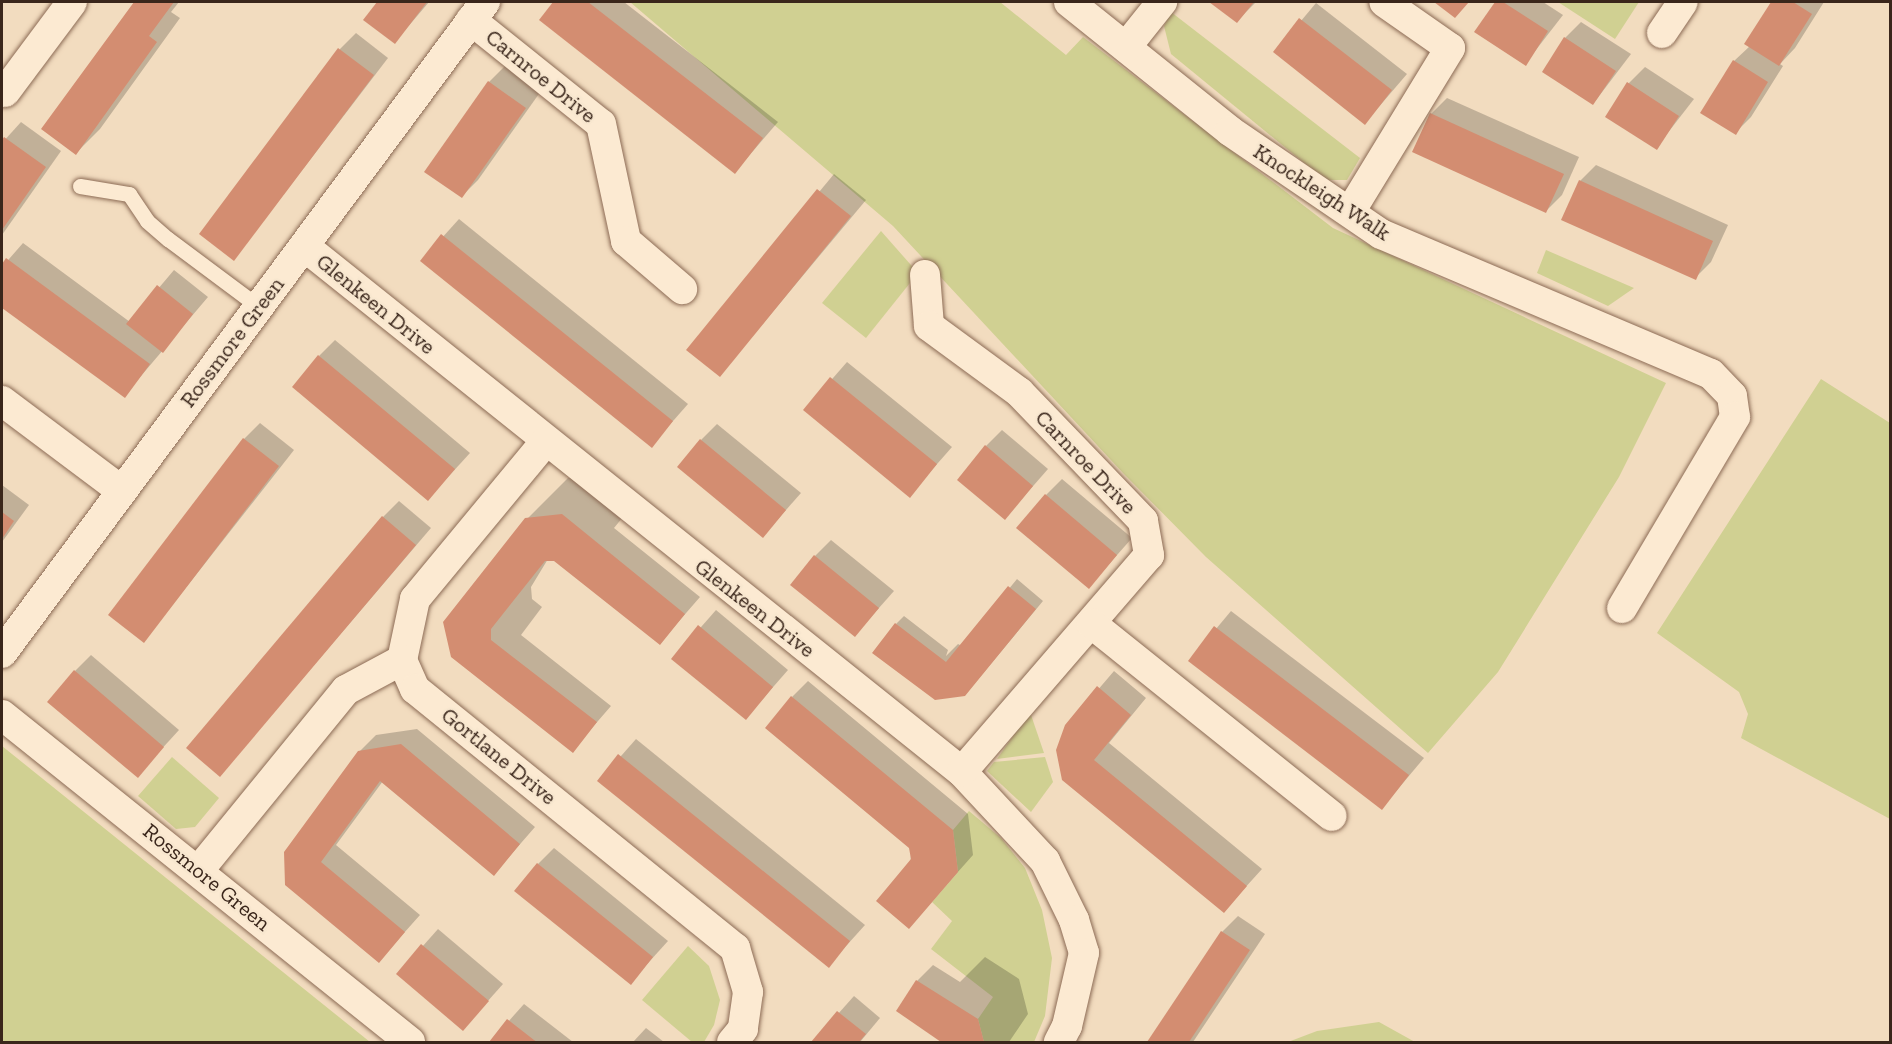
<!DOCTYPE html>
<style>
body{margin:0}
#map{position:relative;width:1892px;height:1044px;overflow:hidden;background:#f2dcbf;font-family:"Zilla Slab",serif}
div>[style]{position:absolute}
.green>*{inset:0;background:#d0d092}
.shadow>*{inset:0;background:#0003}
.building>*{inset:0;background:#d38d71}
.roads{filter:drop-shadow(0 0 2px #8c6b55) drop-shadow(0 0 2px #8c6b55)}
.service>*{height:15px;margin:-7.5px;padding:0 7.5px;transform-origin:7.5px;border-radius:7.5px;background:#fcead2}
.minor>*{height:30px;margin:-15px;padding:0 15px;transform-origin:15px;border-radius:15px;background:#fcead2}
span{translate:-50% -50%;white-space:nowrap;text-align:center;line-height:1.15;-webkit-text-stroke:5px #f8e7cf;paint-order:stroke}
.street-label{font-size:22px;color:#3a261b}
.frame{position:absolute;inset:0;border:3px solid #3a261b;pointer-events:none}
</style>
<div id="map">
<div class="green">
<i style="clip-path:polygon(630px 2px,1000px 2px,1066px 55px,1083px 37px,1333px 228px,1666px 383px,1619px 477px,1498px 672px,1428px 753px,1206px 557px,1123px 473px,893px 226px)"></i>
<i style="clip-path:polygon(1558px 2px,1639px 2px,1615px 39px)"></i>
<i style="clip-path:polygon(1171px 12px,1360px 158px,1347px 180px,1325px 180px,1171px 54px,1164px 26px)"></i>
<i style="clip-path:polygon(881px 231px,918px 273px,866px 338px,822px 303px)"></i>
<i style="clip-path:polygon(1546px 250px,1634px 288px,1608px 306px,1537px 273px)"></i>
<i style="clip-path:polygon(1821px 379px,1890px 423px,1890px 819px,1741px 738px,1748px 714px,1739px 692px,1657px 633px)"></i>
<i style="clip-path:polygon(1030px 712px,1044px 753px,997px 759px)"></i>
<i style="clip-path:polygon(2px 746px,370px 1042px,2px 1042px)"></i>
<i style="clip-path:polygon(172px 757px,219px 798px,195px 827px,176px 829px,138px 796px)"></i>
<i style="clip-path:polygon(1045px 757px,1053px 782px,1031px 812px,987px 771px,994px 762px)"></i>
<i style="clip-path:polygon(969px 811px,1001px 838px,1025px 868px,1042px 910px,1052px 958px,1045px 1016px,1034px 1042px,984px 1042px,978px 1019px,993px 997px,931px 949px,952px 921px,932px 902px,958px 872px,953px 830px)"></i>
<i style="clip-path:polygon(688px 946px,709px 966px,720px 1000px,714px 1025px,704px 1042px,692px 1042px,642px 1000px)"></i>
<i style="clip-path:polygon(1379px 1022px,1415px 1042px,1288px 1042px,1317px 1031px)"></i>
</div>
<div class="shadow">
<i style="clip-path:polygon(136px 2px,179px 2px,171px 12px,180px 18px,100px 129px,76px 153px,43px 129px)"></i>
<i style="clip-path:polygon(378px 2px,429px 2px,395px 42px,365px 20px)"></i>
<i style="clip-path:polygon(555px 2px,624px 2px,778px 122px,735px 172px,541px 19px)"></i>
<i style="clip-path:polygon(1212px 2px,1256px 2px,1237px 21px)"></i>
<i style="clip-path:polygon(1496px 2px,1543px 2px,1563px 15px,1525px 64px,1476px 32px)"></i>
<i style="clip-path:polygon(1772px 2px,1824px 2px,1795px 48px,1780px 64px,1783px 66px,1751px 117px,1735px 133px,1734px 61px,1750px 46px,1746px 44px)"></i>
<i style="clip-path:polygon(1316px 3px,1407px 74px,1365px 123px,1275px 52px)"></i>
<i style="clip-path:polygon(1581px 22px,1631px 54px,1593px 104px,1565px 38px)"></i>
<i style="clip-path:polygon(356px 33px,388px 58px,234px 259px,340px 49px)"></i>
<i style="clip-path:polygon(505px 66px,541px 91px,478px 180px,462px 196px,489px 82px)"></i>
<i style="clip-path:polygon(1645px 67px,1694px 99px,1656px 148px,1607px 116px,1629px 83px)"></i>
<i style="clip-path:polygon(1447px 98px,1579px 157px,1562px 195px,1546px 211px,1431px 114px)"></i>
<i style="clip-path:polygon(21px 122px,61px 151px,2px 235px,2px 143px)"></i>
<i style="clip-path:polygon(1596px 165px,1728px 225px,1711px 262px,1695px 278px,1580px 181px)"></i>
<i style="clip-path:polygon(834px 174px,866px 200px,720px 375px,688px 350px)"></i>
<i style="clip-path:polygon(459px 219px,688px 404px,651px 446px,422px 260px)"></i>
<i style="clip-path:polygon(23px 243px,130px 322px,174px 270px,208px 297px,124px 396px,2px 306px,2px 267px)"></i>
<i style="clip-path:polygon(335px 340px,470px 453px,428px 499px,319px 356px)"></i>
<i style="clip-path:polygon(847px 362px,952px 447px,909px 496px,805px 410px)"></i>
<i style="clip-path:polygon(260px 423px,294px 450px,144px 641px,244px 439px)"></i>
<i style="clip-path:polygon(717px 424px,801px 493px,763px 536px,701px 440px)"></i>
<i style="clip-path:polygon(1002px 430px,1048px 469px,1005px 518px,986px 446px)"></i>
<i style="clip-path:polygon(603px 474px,636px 501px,614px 528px,700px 597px,660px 643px,555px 559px,548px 559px,531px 587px,532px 599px,542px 607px,521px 635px,611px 706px,572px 751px,452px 657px,527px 519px,568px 478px)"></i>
<i style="clip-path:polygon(1062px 479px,1132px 538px,1089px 587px,1046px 495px)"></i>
<i style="clip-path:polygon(2px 485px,29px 505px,2px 542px)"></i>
<i style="clip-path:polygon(399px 501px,431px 528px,220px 775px,383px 517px)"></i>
<i style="clip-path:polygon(831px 540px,894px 591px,855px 635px,815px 556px)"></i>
<i style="clip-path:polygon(1017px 579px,1043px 601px,965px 695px,896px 624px,904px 616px,948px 650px,946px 656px,958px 644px,962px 646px)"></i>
<i style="clip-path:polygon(716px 610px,788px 670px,746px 718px,673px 659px)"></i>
<i style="clip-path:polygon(1231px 611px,1424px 758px,1382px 808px,1190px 660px)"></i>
<i style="clip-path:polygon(91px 655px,179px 730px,137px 776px,75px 671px)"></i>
<i style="clip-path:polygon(1114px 671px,1146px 698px,1109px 743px,1262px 869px,1224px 911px,1064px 779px,1067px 726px)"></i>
<i style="clip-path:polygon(808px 681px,968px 814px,973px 855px,909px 927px,911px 847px,792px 697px)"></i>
<i style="clip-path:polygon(417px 729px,535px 827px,494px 874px,383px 781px,336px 845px,420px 915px,379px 961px,286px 884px,359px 752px,376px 735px)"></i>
<i style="clip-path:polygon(636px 739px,865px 925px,828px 966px,599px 781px)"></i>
<i style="clip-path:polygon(554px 848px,668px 941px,630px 983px,538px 864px)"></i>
<i style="clip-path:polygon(1238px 916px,1265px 934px,1193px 1042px,1149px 1042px,1222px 932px)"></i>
<i style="clip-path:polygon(438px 929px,503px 984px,463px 1029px,398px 974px)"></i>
<i style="clip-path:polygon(985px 957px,1019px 979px,1028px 1014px,1009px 1042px,942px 1042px,917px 981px,933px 965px,960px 982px)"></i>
<i style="clip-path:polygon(854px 996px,880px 1018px,860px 1042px,813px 1042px)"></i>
<i style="clip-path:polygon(524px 1004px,573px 1042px,490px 1042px)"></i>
<i style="clip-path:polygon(646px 1028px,664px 1042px,633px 1042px)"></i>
</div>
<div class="building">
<i style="clip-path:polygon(134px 2px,174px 2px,149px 36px,157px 42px,76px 155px,41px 129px)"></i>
<i style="clip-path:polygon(377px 2px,427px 2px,395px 44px,363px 20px)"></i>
<i style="clip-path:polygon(553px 2px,588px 2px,763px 138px,735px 174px,539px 20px)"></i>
<i style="clip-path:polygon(1209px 2px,1254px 2px,1237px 23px)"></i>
<i style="clip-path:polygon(1434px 2px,1469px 2px,1455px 18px)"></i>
<i style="clip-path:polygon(1495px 2px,1503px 2px,1548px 31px,1526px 66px,1474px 32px)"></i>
<i style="clip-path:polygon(1771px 2px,1793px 2px,1812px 14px,1779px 66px,1744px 44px)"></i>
<i style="clip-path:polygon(1299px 18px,1392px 90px,1365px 125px,1273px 52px)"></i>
<i style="clip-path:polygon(1564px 37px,1616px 71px,1593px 105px,1542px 72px)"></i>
<i style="clip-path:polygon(338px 48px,374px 75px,234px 261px,199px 234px)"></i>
<i style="clip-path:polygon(1733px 60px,1768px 82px,1736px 135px,1700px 113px)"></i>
<i style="clip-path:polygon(488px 81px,526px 108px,462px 198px,424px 172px)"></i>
<i style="clip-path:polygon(1627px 82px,1679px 116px,1657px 150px,1605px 117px)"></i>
<i style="clip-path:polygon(1430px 113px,1564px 174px,1546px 213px,1412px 152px)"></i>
<i style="clip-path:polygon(4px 137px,46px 167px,2px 230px,2px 140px)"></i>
<i style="clip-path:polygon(1579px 180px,1713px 241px,1696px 280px,1561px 220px)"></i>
<i style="clip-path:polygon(817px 189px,851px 216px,720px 377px,686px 350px)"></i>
<i style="clip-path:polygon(441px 234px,673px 421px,652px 448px,420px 261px)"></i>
<i style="clip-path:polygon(6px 258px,150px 364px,125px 398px,2px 308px,2px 264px)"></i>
<i style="clip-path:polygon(157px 285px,193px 314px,163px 353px,126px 324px)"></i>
<i style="clip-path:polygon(318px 355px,455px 469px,428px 501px,292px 387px)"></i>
<i style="clip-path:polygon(830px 377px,937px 464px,910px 498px,803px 410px)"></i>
<i style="clip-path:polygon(243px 438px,279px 466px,144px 643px,108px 615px)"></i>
<i style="clip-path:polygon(700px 439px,786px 510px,763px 538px,677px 467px)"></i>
<i style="clip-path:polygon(985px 445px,1033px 486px,1005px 520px,957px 480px)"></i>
<i style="clip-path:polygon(1045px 494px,1117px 555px,1089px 589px,1016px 528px)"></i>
<i style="clip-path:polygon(2px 512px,14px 521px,2px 539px)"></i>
<i style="clip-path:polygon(562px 514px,685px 614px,660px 645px,554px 561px,545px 561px,491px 629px,491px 640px,597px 722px,573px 753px,451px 657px,443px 622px,525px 518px)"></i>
<i style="clip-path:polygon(382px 516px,416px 545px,220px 777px,186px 748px)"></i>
<i style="clip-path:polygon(814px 555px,879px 608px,855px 637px,790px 585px)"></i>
<i style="clip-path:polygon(1008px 586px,1036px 609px,965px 696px,935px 700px,872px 653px,895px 623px,946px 662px)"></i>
<i style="clip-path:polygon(698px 625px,773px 687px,746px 720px,671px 659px)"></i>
<i style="clip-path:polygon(1214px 626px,1409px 775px,1382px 810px,1188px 661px)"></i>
<i style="clip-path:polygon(74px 670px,164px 747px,138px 778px,47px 702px)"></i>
<i style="clip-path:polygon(1097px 686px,1131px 715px,1094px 760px,1247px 886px,1224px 913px,1062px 780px,1056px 750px,1065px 725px)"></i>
<i style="clip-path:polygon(791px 696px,953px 830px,958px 872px,909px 929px,876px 901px,911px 859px,909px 848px,765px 728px)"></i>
<i style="clip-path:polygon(401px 744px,520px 844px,494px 876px,380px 781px,321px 862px,405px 932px,379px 963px,285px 885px,284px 852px,358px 751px)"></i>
<i style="clip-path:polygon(618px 754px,850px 941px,829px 968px,597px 781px)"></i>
<i style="clip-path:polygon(537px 863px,653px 957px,631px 985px,514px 891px)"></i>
<i style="clip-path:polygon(1221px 931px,1250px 950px,1189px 1042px,1147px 1042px)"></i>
<i style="clip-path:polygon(421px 944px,489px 1001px,463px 1031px,396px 974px)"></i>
<i style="clip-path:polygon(916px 980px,978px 1019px,984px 1042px,941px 1042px,896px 1011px)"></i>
<i style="clip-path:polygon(837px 1011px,866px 1034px,859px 1042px,811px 1042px)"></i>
<i style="clip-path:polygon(507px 1019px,534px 1040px,537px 1042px,489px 1042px)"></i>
</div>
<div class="roads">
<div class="service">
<i style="left:80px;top:186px;width:50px;rotate:9.3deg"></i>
<i style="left:129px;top:194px;width:32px;rotate:56deg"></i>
<i style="left:147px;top:221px;width:28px;rotate:41deg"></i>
<i style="left:168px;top:239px;width:112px;rotate:36.7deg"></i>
</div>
<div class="minor">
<i style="left:1069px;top:2px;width:206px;rotate:38.7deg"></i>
<i style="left:1230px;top:131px;width:183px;rotate:34.3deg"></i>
<i style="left:1381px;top:234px;width:358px;rotate:23deg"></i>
<i style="left:1711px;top:374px;width:30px;rotate:46deg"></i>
<i style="left:1732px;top:396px;width:21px;rotate:82deg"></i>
<i style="left:1735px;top:417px;width:222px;rotate:120.6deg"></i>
<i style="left:471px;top:20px;width:166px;rotate:38.7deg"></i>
<i style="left:601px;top:124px;width:120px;rotate:77.9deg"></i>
<i style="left:626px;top:241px;width:74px;rotate:40.6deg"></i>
<i style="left:1662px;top:33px;width:37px;rotate:-56deg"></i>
<i style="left:1126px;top:47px;width:58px;rotate:-51.3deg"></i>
<i style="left:5px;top:92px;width:112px;rotate:-53.3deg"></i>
<i style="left:1350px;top:212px;width:192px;rotate:-58.6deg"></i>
<i style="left:1450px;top:48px;width:80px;rotate:-145.1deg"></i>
<i style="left:304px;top:246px;width:842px;rotate:38.64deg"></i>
<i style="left:962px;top:772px;width:122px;rotate:47deg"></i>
<i style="left:1045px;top:861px;width:66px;rotate:63.8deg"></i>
<i style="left:1074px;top:920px;width:34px;rotate:73deg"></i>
<i style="left:1084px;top:953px;width:75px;rotate:103.1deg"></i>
<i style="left:1067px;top:1026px;width:18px;rotate:117deg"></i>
<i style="left:925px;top:275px;width:51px;rotate:85.5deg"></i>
<i style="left:929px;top:326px;width:112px;rotate:36.3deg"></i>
<i style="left:1019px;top:392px;width:179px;rotate:46.1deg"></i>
<i style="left:1143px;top:521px;width:35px;rotate:80deg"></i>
<i style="left:1149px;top:555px;width:286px;rotate:130.8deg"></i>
<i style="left:2px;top:401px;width:150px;rotate:36.9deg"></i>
<i style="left:545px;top:442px;width:204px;rotate:129.6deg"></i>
<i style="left:415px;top:599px;width:62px;rotate:102deg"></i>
<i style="left:402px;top:660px;width:32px;rotate:66deg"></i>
<i style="left:415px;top:689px;width:412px;rotate:39deg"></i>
<i style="left:735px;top:948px;width:46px;rotate:73.5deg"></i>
<i style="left:748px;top:992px;width:37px;rotate:98deg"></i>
<i style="left:743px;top:1029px;width:17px;rotate:130deg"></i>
<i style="left:1092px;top:624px;width:307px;rotate:38.7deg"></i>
<i style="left:2px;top:653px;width:811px;rotate:-53.43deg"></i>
<i style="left:2px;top:715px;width:523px;rotate:38.71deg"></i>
<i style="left:199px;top:870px;width:232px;rotate:-50.8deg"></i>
<i style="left:346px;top:690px;width:64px;rotate:-28.2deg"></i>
</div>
</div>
<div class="street-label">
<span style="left:541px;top:76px;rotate:39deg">Carnroe Drive</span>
<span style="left:1322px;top:192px;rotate:33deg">Knockleigh Walk</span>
<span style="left:376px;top:304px;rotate:39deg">Glenkeen Drive</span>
<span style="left:232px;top:342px;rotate:-53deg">Rossmore Green</span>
<span style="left:1086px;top:462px;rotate:46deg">Carnroe Drive</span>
<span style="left:755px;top:608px;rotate:38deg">Glenkeen Drive</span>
<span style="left:499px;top:756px;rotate:39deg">Gortlane Drive</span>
<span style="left:207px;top:877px;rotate:39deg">Rossmore Green</span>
</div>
<div class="frame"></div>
</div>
